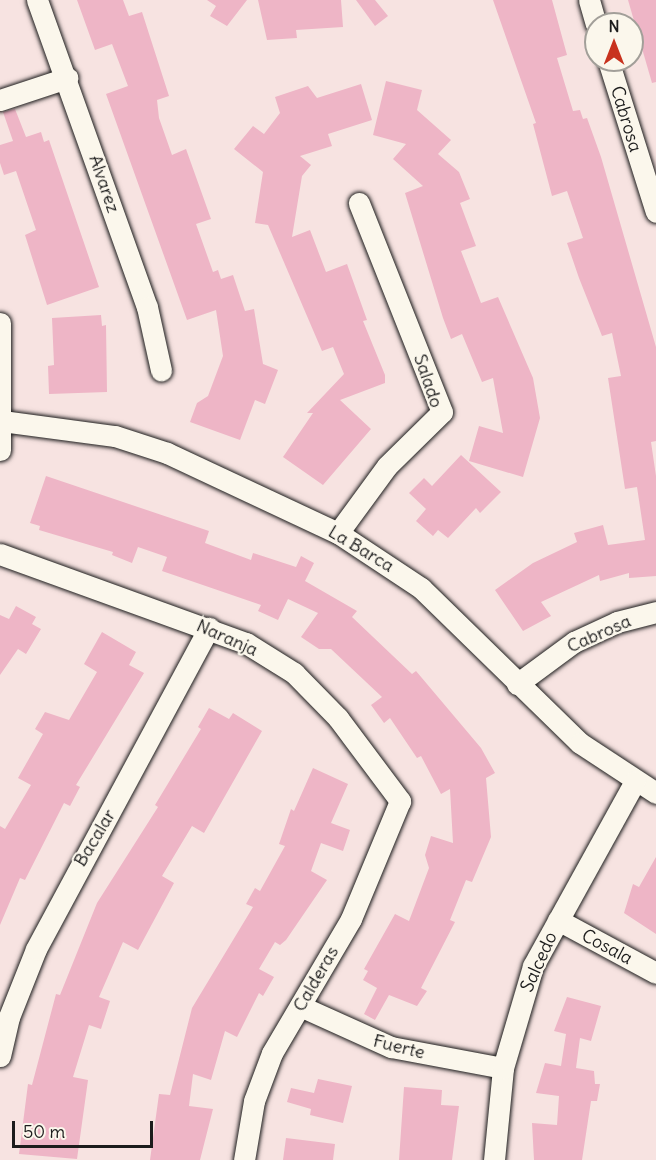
<!DOCTYPE html>
<style>
body{margin:0}
#map{position:relative;width:656px;height:1160px;overflow:hidden;background:#f7e3e1;font-family:Delius,sans-serif}
div>[style]{position:absolute}
.building>*{inset:0;background:#eeb5c6}
.roads{filter:drop-shadow(0 0 2px #1c1c1c) drop-shadow(0 0 2px #1c1c1c)}
.minor>*{height:21px;margin:-10.5px;padding:0 10.5px;transform-origin:10.5px;border-radius:10.5px;background:#fbf7ec}
span{translate:-50% -50%;white-space:nowrap;text-align:center;line-height:1.15;-webkit-text-stroke:4.5px #fbf7ec;paint-order:stroke}
.street-label{font-size:18px;color:#1c1c1c}
.north{position:absolute;left:584px;top:12px;width:60px;height:60px;box-sizing:border-box;background:#fbf7ec;border:2px solid #a29f99;border-radius:50%;rotate:0deg;font-size:16px;font-weight:700;line-height:24px;text-align:center;color:#1c1c1c}
.north::after{content:'';display:block;margin:auto;width:21px;height:27px;background:#c8321e;clip-path:polygon(50% 0,100% 100%,50% 72%,0 100%)}
.scale{position:absolute;left:12px;top:1121px;width:141px;height:27px;box-sizing:border-box;border:3px solid #1c1c1c;border-top:0;padding-left:8px;font-size:18px;line-height:21px;white-space:nowrap;color:#1c1c1c;-webkit-text-stroke:4px #fbf7ec;paint-order:stroke}
</style>
<div id="map">
<div class="building">
<i style="clip-path:polygon(77px 0,123px 0,129px 16px,142px 12px,169px 96px,157px 100px,159px 118px,172px 155px,186px 149px,211px 219px,196px 224px,213px 272px,218px 270px,221px 279px,233px 275px,245px 311px,254px 309px,263px 364px,278px 370px,265px 404px,255px 400px,240px 440px,190px 422px,197px 403px,208px 396px,223px 356px,216px 310px,187px 320px,106px 94px,128px 86px,112px 44px,95px 50px)"></i>
<i style="clip-path:polygon(207px 0,247px 0,227px 26px,210px 16px,216px 6px)"></i>
<i style="clip-path:polygon(258px 0,341px 0,343px 27px,296px 30px,297px 38px,267px 40px)"></i>
<i style="clip-path:polygon(356px 0,375px 0,388px 16px,375px 26px)"></i>
<i style="clip-path:polygon(493px 0,552px 0,567px 55px,557px 58px,573px 111px,580px 110px,583px 119px,587px 118px,601px 157px,656px 347px,656px 441px,651px 442px,656px 476px,656px 576px,629px 578px,629px 573px,600px 581px,599px 575px,541px 602px,551px 616px,523px 631px,495px 590px,533px 563px,577px 542px,574px 533px,603px 525px,608px 545px,645px 540px,637px 487px,625px 489px,608px 378px,621px 376px,612px 333px,602px 336px,579px 278px,567px 243px,583px 238px,567px 191px,552px 196px,533px 124px,536px 123px)"></i>
<i style="clip-path:polygon(628px 0,656px 0,656px 82px,652px 83px)"></i>
<i style="clip-path:polygon(386px 81px,422px 90px,417px 110px,451px 140px,438px 154px,459px 172px,470px 199px,460px 203px,476px 246px,461px 251px,481px 303px,498px 297px,533px 378px,540px 418px,523px 477px,469px 461px,479px 426px,503px 433px,493px 378px,482px 382px,462px 334px,451px 339px,443px 318px,405px 193px,423px 186px,393px 159px,406px 144px,373px 135px)"></i>
<i style="clip-path:polygon(361px 84px,372px 120px,328px 134px,332px 146px,300px 156px,311px 165px,302px 176px,292px 237px,310px 230px,326px 272px,347px 264px,367px 320px,363px 321px,385px 375px,385px 383px,340px 400px,371px 429px,323px 485px,283px 457px,313px 413px,307px 413px,344px 374px,333px 347px,322px 351px,268px 225px,255px 223px,263px 172px,234px 149px,253px 126px,264px 134px,280px 113px,275px 97px,308px 86px,317px 98px)"></i>
<i style="clip-path:polygon(15px 109px,26px 137px,41px 132px,44px 142px,49px 140px,99px 287px,47px 305px,25px 235px,36px 230px,16px 171px,4px 175px,0 163px,0 145px,13px 141px,3px 112px)"></i>
<i style="clip-path:polygon(101px 315px,102px 326px,106px 325px,107px 392px,49px 394px,48px 366px,54px 365px,52px 318px)"></i>
<i style="clip-path:polygon(461px 455px,501px 492px,480px 513px,476px 508px,448px 538px,438px 530px,433px 536px,416px 521px,426px 509px,409px 493px,424px 478px,432px 486px)"></i>
<i style="clip-path:polygon(46px 476px,209px 531px,205px 543px,251px 560px,253px 553px,296px 567px,301px 556px,314px 563px,305px 581px,357px 611px,352px 617px,412px 674px,416px 671px,481px 748px,495px 773px,486px 778px,491px 837px,472px 882px,466px 880px,450px 920px,455px 922px,421px 988px,427px 991px,417px 1006px,389px 995px,375px 1020px,364px 1014px,377px 988px,363px 980px,368px 971px,364px 969px,395px 914px,409px 921px,429px 868px,425px 855px,431px 836px,453px 843px,450px 789px,441px 794px,421px 756px,417px 758px,390px 718px,384px 723px,371px 705px,382px 697px,331px 649px,319px 649px,301px 637px,318px 613px,288px 599px,278px 620px,258px 611px,261px 605px,162px 571px,167px 557px,138px 547px,132px 563px,112px 555px,113px 552px,39px 530px,40px 526px,30px 523px)"></i>
<i style="clip-path:polygon(16px 606px,36px 617px,32px 624px,41px 629px,26px 654px,18px 649px,0 675px,0 615px,9px 619px)"></i>
<i style="clip-path:polygon(102px 632px,136px 652px,129px 665px,144px 673px,76px 785px,80px 787px,70px 806px,64px 803px,25px 880px,20px 878px,0 925px,0 826px,5px 829px,31px 785px,18px 778px,43px 734px,35px 729px,45px 712px,69px 720px,97px 672px,84px 664px)"></i>
<i style="clip-path:polygon(209px 708px,229px 719px,233px 713px,262px 731px,204px 833px,192px 826px,162px 876px,174px 883px,138px 950px,123px 942px,99px 997px,110px 1001px,101px 1029px,89px 1025px,73px 1077px,88px 1080px,77px 1159px,19px 1154px,28px 1084px,32px 1085px,56px 994px,60px 995px,97px 903px,158px 807px,155px 805px,201px 729px,198px 727px)"></i>
<i style="clip-path:polygon(313px 768px,348px 784px,331px 823px,350px 830px,343px 851px,321px 843px,311px 871px,327px 880px,286px 940px,280px 945px,275px 942px,259px 969px,274px 977px,263px 996px,259px 993px,237px 1037px,225px 1031px,211px 1080px,193px 1074px,189px 1106px,213px 1109px,200px 1160px,150px 1160px,159px 1094px,170px 1095px,192px 1008px,253px 907px,246px 904px,255px 888px,260px 891px,285px 846px,279px 844px,291px 809px,294px 811px)"></i>
<i style="clip-path:polygon(656px 857px,656px 934px,624px 913px,633px 884px,639px 887px)"></i>
<i style="clip-path:polygon(567px 997px,601px 1006px,591px 1041px,580px 1038px,576px 1068px,594px 1071px,595px 1084px,600px 1084px,597px 1101px,591px 1101px,582px 1160px,534px 1160px,532px 1123px,557px 1125px,559px 1096px,536px 1093px,545px 1063px,561px 1066px,566px 1034px,554px 1031px)"></i>
<i style="clip-path:polygon(318px 1079px,352px 1086px,343px 1123px,310px 1115px,311px 1109px,287px 1102px,291px 1088px,314px 1093px)"></i>
<i style="clip-path:polygon(404px 1087px,442px 1090px,441px 1105px,459px 1106px,452px 1160px,399px 1160px)"></i>
<i style="clip-path:polygon(286px 1138px,335px 1144px,333px 1160px,283px 1160px)"></i>
</div>
<div class="roads">
<div class="minor">
<i style="left:37px;top:0;width:326px;rotate:70.3deg"></i>
<i style="left:147px;top:307px;width:65px;rotate:77.5deg"></i>
<i style="left:589px;top:0;width:25px;rotate:74deg"></i>
<i style="left:608px;top:60px;width:159px;rotate:72.5deg"></i>
<i style="left:0;top:100px;width:71px;rotate:-18.2deg"></i>
<i style="left:0;top:323px;width:127px;rotate:90deg"></i>
<i style="left:2px;top:421px;width:114px;rotate:7.6deg"></i>
<i style="left:115px;top:436px;width:55px;rotate:18.1deg"></i>
<i style="left:167px;top:453px;width:189px;rotate:25.1deg"></i>
<i style="left:338px;top:533px;width:100px;rotate:33.5deg"></i>
<i style="left:421px;top:588px;width:222px;rotate:44.3deg"></i>
<i style="left:580px;top:743px;width:91px;rotate:33.3deg"></i>
<i style="left:338px;top:533px;width:83px;rotate:-53.8deg"></i>
<i style="left:387px;top:466px;width:77px;rotate:-44.5deg"></i>
<i style="left:442px;top:412px;width:225px;rotate:-111.7deg"></i>
<i style="left:0;top:554px;width:262px;rotate:19.9deg"></i>
<i style="left:246px;top:643px;width:57px;rotate:32deg"></i>
<i style="left:294px;top:673px;width:63px;rotate:45.6deg"></i>
<i style="left:338px;top:718px;width:104px;rotate:53.2deg"></i>
<i style="left:400px;top:801px;width:128px;rotate:112.6deg"></i>
<i style="left:351px;top:919px;width:156px;rotate:120.5deg"></i>
<i style="left:272px;top:1053px;width:51px;rotate:110.6deg"></i>
<i style="left:254px;top:1101px;width:60px;rotate:99.6deg"></i>
<i style="left:517px;top:684px;width:71px;rotate:-36.4deg"></i>
<i style="left:574px;top:642px;width:47px;rotate:-24.9deg"></i>
<i style="left:617px;top:622px;width:40px;rotate:-14.4deg"></i>
<i style="left:558px;top:920px;width:111px;rotate:28.4deg"></i>
<i style="left:300px;top:1006px;width:100px;rotate:24.3deg"></i>
<i style="left:391px;top:1047px;width:114px;rotate:10.6deg"></i>
<i style="left:0;top:1056px;width:40px;rotate:-77deg"></i>
<i style="left:9px;top:1017px;width:73px;rotate:-68.3deg"></i>
<i style="left:36px;top:949px;width:365px;rotate:-61.7deg"></i>
<i style="left:494px;top:1160px;width:92px;rotate:-84.4deg"></i>
<i style="left:503px;top:1068px;width:106px;rotate:-73.6deg"></i>
<i style="left:533px;top:966px;width:211px;rotate:-61.1deg"></i>
</div>
</div>
<div class="street-label">
<span style="left:626px;top:119px;rotate:73deg">Cabrosa</span>
<span style="left:104px;top:184px;rotate:71deg">Alvarez</span>
<span style="left:428px;top:381px;rotate:71deg">Salado</span>
<span style="left:361px;top:549px;rotate:31deg">La Barca</span>
<span style="left:599px;top:634px;rotate:-24deg">Cabrosa</span>
<span style="left:227px;top:638px;rotate:24deg">Naranja</span>
<span style="left:95px;top:838px;rotate:-59deg">Bacalar</span>
<span style="left:607px;top:947px;rotate:28deg">Cosala</span>
<span style="left:539px;top:962px;rotate:-66deg">Salcedo</span>
<span style="left:316px;top:979px;rotate:-60deg">Calderas</span>
<span style="left:399px;top:1047px;rotate:14deg">Fuerte</span>
</div>
<div class="north">N</div>
<div class="scale">50 m</div>
</div>
